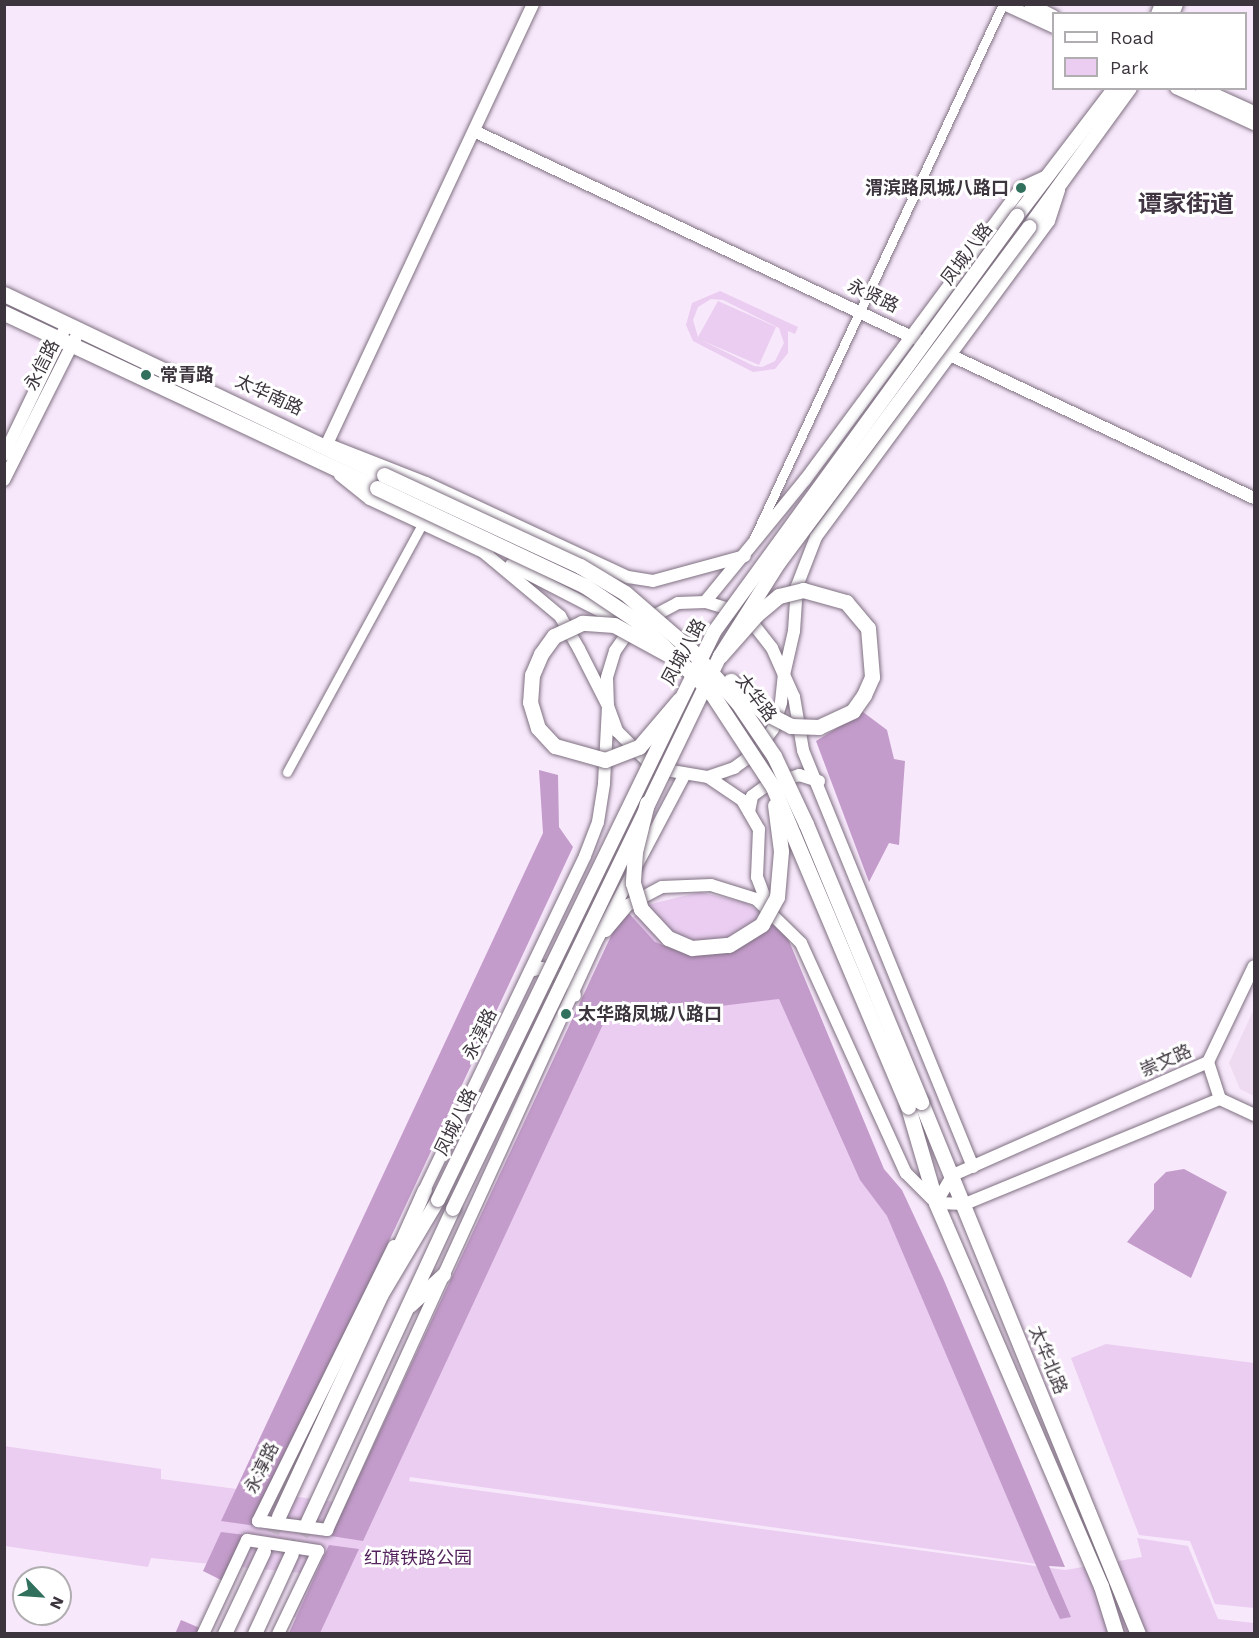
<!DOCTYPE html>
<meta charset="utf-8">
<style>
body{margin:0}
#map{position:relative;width:1259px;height:1638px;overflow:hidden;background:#f8e8fb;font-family:"Work Sans","Noto Sans SC",sans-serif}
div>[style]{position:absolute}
.built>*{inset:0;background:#eedaf1}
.green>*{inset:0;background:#eacdf0}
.forest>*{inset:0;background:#c49ccb}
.secondary-tunnel>*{height:14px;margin-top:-7px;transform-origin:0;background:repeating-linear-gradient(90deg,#d2c4d5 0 14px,transparent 0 21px)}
.roads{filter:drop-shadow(0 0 2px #7e7081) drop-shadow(0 0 2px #7e7081)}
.minor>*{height:9px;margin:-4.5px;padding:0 4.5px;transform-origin:4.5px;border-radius:4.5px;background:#fff}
.tertiary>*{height:12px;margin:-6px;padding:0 6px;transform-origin:6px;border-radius:6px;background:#fff}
.secondary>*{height:14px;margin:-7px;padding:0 7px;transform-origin:7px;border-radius:7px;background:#fff}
.primary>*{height:15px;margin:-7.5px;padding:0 7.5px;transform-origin:7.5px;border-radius:7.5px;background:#fff}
.bridges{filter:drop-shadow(0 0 2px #7e7081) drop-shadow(0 0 2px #7e7081)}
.secondary-bridge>*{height:14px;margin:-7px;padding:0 7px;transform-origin:7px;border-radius:7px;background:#fff}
.primary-bridge>*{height:15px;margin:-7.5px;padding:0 7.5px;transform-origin:7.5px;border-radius:7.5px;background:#fff}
.dots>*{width:16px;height:16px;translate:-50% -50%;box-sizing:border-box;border:3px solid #fff;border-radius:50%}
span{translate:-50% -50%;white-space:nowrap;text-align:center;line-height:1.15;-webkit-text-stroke:6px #fff;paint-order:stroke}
.poi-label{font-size:18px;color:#3c353d;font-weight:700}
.right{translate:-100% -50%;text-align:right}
.left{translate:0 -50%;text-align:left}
.street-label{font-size:18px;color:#3c353d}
.park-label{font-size:18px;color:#55245e}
.district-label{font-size:24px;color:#413543;font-weight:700}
.frame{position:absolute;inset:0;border:6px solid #3c353d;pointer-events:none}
.legend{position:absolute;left:1052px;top:12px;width:195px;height:78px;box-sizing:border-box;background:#fff;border:2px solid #b1aeb1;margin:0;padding:8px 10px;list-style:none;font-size:18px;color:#3c353d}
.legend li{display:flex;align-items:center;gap:12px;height:30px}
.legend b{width:30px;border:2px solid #b1aeb1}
.north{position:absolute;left:12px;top:1566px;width:60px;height:60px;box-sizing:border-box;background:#fff;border:2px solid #b1aeb1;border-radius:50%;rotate:115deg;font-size:16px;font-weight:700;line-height:24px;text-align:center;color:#3c353d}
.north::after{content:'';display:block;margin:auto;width:21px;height:27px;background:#31705d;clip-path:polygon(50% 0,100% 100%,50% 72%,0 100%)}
</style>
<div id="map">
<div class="built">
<i style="clip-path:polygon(1254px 1009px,1254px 1096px,1240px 1089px,1229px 1063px)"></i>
</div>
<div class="green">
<i style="clip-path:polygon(evenodd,720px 291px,798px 327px,795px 334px,788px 331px,788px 353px,775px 369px,753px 372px,693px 341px,686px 325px,692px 303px,720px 291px,723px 300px,779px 328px,784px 343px,775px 361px,762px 367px,754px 366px,701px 340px,759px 365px,776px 327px,718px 301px,698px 337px,693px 320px,698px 307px,711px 299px,723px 300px)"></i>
<i style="clip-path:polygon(700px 892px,746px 903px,771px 920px,792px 949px,591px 978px,626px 922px,651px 904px)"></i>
<i style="clip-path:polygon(785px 998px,890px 1212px,1037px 1564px,410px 1477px,409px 1481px,1065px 1570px,1142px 1557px,1137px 1538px,1188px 1546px,1218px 1619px,1254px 1623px,1254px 1633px,312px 1633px,318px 1620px,293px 1617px,311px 1574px,151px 1558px,148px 1567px,5px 1546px,4px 1446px,161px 1469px,161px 1479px,344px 1503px,359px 1475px,390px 1479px,606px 1017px)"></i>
<i style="clip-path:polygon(1106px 1344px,1254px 1363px,1254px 1608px,1215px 1604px,1190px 1541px,1139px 1535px,1071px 1358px)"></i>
</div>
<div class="forest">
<i style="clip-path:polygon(863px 712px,887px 730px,894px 759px,905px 761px,899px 845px,889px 843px,869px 882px,816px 741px)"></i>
<i style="clip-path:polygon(539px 770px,558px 775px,559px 827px,573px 847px,256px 1526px,221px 1521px,543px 833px)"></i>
<i style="clip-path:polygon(624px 908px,655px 942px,691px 956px,740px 946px,770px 917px,784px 929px,884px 1169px,902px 1190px,943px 1278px,1065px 1567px,1049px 1566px,1071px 1617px,1060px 1619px,1050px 1598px,887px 1216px,860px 1180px,779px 999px,605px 1020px,363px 1541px,331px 1536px)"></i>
<i style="clip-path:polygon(1184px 1169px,1227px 1192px,1191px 1278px,1127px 1242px,1154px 1209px,1154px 1184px,1166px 1172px)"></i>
<i style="clip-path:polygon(221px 1532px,253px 1536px,229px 1584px,203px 1571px)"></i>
<i style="clip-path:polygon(329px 1545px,359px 1549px,320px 1633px,289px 1633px)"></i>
<i style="clip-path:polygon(181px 1620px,207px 1631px,175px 1634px)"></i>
</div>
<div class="secondary-tunnel">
<i style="left:264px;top:1552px;width:38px;rotate:-67deg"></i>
<i style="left:292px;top:1554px;width:36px;rotate:-63deg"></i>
</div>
<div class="roads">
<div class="minor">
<i style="left:754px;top:538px;width:589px;rotate:-65deg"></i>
<i style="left:287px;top:772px;width:282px;rotate:-61.4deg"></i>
</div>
<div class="tertiary">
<i style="left:533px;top:4px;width:486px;rotate:115.1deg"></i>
<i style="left:327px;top:444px;width:106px;rotate:21.5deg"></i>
<i style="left:426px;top:483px;width:223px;rotate:25deg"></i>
<i style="left:628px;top:577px;width:25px;rotate:9deg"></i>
<i style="left:653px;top:581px;width:95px;rotate:-15.2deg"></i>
<i style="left:1004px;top:4px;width:55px;rotate:24.7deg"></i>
<i style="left:1030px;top:4px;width:27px;rotate:27deg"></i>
<i style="left:1176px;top:88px;width:86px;rotate:24.8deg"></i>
<i style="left:1201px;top:88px;width:58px;rotate:24.4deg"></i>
<i style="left:474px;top:131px;width:862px;rotate:25.2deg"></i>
<i style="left:4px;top:455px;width:145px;rotate:-64.3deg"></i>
<i style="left:340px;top:475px;width:38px;rotate:39deg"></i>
<i style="left:370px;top:499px;width:130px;rotate:25deg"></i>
<i style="left:4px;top:480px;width:169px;rotate:-63.3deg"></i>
<i style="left:511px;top:565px;width:133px;rotate:27.3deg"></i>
<i style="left:705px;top:602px;width:158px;rotate:-50.7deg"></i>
<i style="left:805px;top:480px;width:363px;rotate:-53.5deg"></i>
<i style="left:1021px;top:188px;width:31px;rotate:-25deg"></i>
<i style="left:708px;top:777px;width:41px;rotate:34.1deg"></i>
<i style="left:742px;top:800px;width:34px;rotate:60deg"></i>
<i style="left:759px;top:829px;width:48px;rotate:92.4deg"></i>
<i style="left:757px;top:877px;width:31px;rotate:69deg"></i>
<i style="left:749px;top:812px;width:16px;rotate:-79deg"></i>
<i style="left:752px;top:796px;width:19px;rotate:-36deg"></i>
<i style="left:767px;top:785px;width:34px;rotate:-17deg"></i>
<i style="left:799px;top:775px;width:21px;rotate:17deg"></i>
<i style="left:606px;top:931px;width:34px;rotate:-50deg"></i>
<i style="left:628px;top:905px;width:38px;rotate:-28deg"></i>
<i style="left:662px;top:887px;width:49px;rotate:-2.3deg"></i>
<i style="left:711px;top:885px;width:47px;rotate:17.3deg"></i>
<i style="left:756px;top:899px;width:63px;rotate:44.4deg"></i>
<i style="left:801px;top:943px;width:253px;rotate:65.5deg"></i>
<i style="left:906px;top:1173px;width:41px;rotate:45deg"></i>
<i style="left:530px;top:971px;width:12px;rotate:-14deg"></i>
<i style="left:542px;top:968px;width:33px;rotate:23deg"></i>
<i style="left:572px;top:981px;width:15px;rotate:79deg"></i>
<i style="left:1208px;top:1062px;width:106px;rotate:-64.4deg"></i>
<i style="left:1220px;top:1099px;width:38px;rotate:25deg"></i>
<i style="left:973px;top:1167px;width:450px;rotate:-112.2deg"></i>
<i style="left:803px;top:750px;width:54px;rotate:-99.6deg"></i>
<i style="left:794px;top:697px;width:24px;rotate:-114deg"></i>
<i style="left:784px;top:675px;width:30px;rotate:-114deg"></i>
<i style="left:772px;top:648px;width:28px;rotate:-128deg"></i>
<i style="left:755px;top:626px;width:28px;rotate:-145deg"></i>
<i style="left:732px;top:610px;width:28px;rotate:-163deg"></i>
<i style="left:705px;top:602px;width:27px;rotate:178deg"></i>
<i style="left:678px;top:603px;width:53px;rotate:152deg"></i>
<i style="left:631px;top:628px;width:28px;rotate:125deg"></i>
<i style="left:615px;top:651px;width:28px;rotate:107deg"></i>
<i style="left:607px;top:678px;width:28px;rotate:88deg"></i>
<i style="left:608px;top:706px;width:27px;rotate:70deg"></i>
<i style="left:617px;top:731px;width:52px;rotate:45deg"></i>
<i style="left:654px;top:768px;width:55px;rotate:9.5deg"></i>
<i style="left:708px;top:777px;width:28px;rotate:-19deg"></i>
<i style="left:734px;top:768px;width:29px;rotate:-36deg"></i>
<i style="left:757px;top:751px;width:27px;rotate:-54deg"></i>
<i style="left:773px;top:729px;width:28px;rotate:-73deg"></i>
<i style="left:781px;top:702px;width:27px;rotate:-84deg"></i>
<i style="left:784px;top:675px;width:45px;rotate:-77.2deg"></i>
<i style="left:794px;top:631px;width:45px;rotate:-86.2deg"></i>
<i style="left:797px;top:586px;width:53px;rotate:-68.8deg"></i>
<i style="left:816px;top:537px;width:393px;rotate:-53.6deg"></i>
<i style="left:1049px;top:221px;width:33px;rotate:-72deg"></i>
<i style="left:421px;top:1197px;width:378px;rotate:-64.3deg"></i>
<i style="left:585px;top:856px;width:36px;rotate:-69deg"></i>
<i style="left:598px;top:822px;width:39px;rotate:-81deg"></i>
<i style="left:604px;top:783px;width:77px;rotate:-87deg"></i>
<i style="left:608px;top:706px;width:64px;rotate:-117deg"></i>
<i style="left:579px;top:649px;width:38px;rotate:-120deg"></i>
<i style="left:560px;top:616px;width:103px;rotate:-140.1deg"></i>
<i style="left:936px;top:1203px;width:29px;rotate:2deg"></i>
<i style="left:965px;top:1204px;width:276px;rotate:-22.4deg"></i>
<i style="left:1220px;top:1099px;width:39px;rotate:-108deg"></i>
<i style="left:936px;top:1203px;width:33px;rotate:-59deg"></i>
<i style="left:953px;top:1175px;width:279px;rotate:-23.9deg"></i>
<i style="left:394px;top:1246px;width:307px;rotate:116.3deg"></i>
<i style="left:258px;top:1521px;width:70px;rotate:7.4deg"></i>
<i style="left:327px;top:1530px;width:644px;rotate:-65.42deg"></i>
<i style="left:595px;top:944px;width:190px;rotate:-62.1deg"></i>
<i style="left:203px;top:1634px;width:104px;rotate:-64.9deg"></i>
<i style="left:247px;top:1540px;width:72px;rotate:8.8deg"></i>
<i style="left:318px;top:1551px;width:92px;rotate:115.7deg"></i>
</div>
<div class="secondary">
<i style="left:1158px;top:14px;width:11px;rotate:-68deg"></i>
<i style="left:1172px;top:14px;width:11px;rotate:-68deg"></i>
<i style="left:1017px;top:216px;width:161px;rotate:-52.6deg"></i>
<i style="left:1029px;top:227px;width:172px;rotate:-54deg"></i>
<i style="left:390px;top:1268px;width:85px;rotate:-65.8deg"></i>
<i style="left:410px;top:1306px;width:46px;rotate:-42.4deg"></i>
<i style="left:279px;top:1517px;width:243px;rotate:-65.2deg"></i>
<i style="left:381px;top:1296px;width:112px;rotate:-59.3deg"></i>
<i style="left:308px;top:1522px;width:345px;rotate:-65.1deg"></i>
<i style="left:225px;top:1634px;width:91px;rotate:-64.6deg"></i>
<i style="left:255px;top:1634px;width:88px;rotate:-65.2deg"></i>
</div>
<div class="primary">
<i style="left:4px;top:294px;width:421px;rotate:25.5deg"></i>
<i style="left:4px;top:313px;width:412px;rotate:25.1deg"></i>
<i style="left:921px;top:1102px;width:575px;rotate:67.81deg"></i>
<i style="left:908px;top:1107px;width:100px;rotate:73.7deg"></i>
<i style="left:936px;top:1203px;width:417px;rotate:66.7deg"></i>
<i style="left:1101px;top:1586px;width:50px;rotate:72.6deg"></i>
</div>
</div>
<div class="bridges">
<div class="secondary-bridge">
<i style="left:438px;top:1200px;width:632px;rotate:-64.08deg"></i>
<i style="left:714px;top:632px;width:515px;rotate:-53.93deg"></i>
<i style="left:453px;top:1209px;width:614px;rotate:-64.23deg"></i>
<i style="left:720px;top:656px;width:110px;rotate:-57.6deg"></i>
<i style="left:779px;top:563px;width:419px;rotate:-53.3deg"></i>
</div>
<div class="primary-bridge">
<i style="left:384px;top:475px;width:216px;rotate:24.9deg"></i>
<i style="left:580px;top:566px;width:52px;rotate:31deg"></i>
<i style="left:625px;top:593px;width:89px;rotate:40.9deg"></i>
<i style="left:692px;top:651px;width:69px;rotate:48.5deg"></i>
<i style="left:738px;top:703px;width:64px;rotate:55.8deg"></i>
<i style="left:774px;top:756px;width:75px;rotate:64.8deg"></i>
<i style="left:806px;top:824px;width:301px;rotate:67.5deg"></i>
<i style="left:377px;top:488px;width:230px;rotate:25.2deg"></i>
<i style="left:585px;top:586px;width:63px;rotate:33.9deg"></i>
<i style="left:637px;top:621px;width:101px;rotate:43.8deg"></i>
<i style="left:710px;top:691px;width:115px;rotate:56.7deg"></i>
<i style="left:773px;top:787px;width:347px;rotate:67.1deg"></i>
<i style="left:667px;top:654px;width:60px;rotate:-151.3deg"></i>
<i style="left:614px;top:625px;width:32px;rotate:-176deg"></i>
<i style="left:582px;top:623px;width:31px;rotate:155deg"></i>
<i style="left:554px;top:636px;width:22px;rotate:126deg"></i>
<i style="left:541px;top:654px;width:23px;rotate:113deg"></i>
<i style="left:532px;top:675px;width:27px;rotate:94deg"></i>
<i style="left:530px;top:702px;width:27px;rotate:73deg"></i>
<i style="left:538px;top:728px;width:25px;rotate:47deg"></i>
<i style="left:555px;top:746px;width:52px;rotate:15.6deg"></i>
<i style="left:605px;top:760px;width:36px;rotate:-21deg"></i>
<i style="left:639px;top:747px;width:62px;rotate:-49.6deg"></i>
<i style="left:720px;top:656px;width:55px;rotate:-48.7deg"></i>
<i style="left:756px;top:615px;width:30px;rotate:-40deg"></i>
<i style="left:779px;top:596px;width:25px;rotate:-14deg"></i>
<i style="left:803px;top:590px;width:45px;rotate:15.6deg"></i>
<i style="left:846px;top:602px;width:34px;rotate:50deg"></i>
<i style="left:868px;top:628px;width:49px;rotate:85.3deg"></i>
<i style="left:872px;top:677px;width:20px;rotate:114deg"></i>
<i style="left:864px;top:695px;width:19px;rotate:125deg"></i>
<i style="left:853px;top:711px;width:38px;rotate:155deg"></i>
<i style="left:819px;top:727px;width:28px;rotate:-178deg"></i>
<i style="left:791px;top:726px;width:31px;rotate:-153deg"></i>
<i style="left:763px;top:712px;width:45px;rotate:-135.9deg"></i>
<i style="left:647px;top:803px;width:50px;rotate:103.8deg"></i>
<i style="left:635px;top:852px;width:31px;rotate:94deg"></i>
<i style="left:633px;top:883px;width:27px;rotate:73deg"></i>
<i style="left:641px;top:909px;width:40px;rotate:47deg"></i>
<i style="left:668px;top:938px;width:26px;rotate:23deg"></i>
<i style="left:692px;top:948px;width:37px;rotate:-5deg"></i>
<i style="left:729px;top:945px;width:39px;rotate:-32deg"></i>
<i style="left:762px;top:924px;width:31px;rotate:-61deg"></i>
<i style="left:777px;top:897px;width:46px;rotate:-85deg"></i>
<i style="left:781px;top:851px;width:46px;rotate:-97.4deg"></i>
</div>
</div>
<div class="dots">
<i style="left:1021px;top:188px;background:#31705d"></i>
<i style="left:146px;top:375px;background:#31705d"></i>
<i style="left:566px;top:1014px;background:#31705d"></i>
</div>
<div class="poi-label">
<span class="right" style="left:1009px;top:188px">渭滨路凤城八路口</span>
<span class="left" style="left:160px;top:375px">常青路</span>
<span class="left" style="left:578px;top:1014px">太华路凤城八路口</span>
</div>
<div class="street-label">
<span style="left:967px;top:254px;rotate:-53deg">凤城八路</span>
<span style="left:873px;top:296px;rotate:25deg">永贤路</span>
<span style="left:42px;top:365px;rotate:-63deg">永信路</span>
<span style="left:269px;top:395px;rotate:25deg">太华南路</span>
<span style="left:684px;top:652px;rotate:-62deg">凤城八路</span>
<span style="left:756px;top:698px;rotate:53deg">太华路</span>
<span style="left:480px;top:1034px;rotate:-64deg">永淳路</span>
<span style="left:1166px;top:1061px;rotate:-24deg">崇文路</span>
<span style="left:456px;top:1122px;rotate:-64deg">凤城八路</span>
<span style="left:1048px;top:1360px;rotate:68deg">太华北路</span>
<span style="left:262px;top:1468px;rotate:-64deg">永淳路</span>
</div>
<div class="park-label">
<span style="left:418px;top:1558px">红旗铁路公园</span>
</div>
<div class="district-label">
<span style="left:1186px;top:205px">谭家街道</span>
</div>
<div class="frame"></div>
<ul class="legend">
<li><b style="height:8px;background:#fff"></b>Road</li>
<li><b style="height:16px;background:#eacdf0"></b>Park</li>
</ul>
<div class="north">N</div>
</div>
